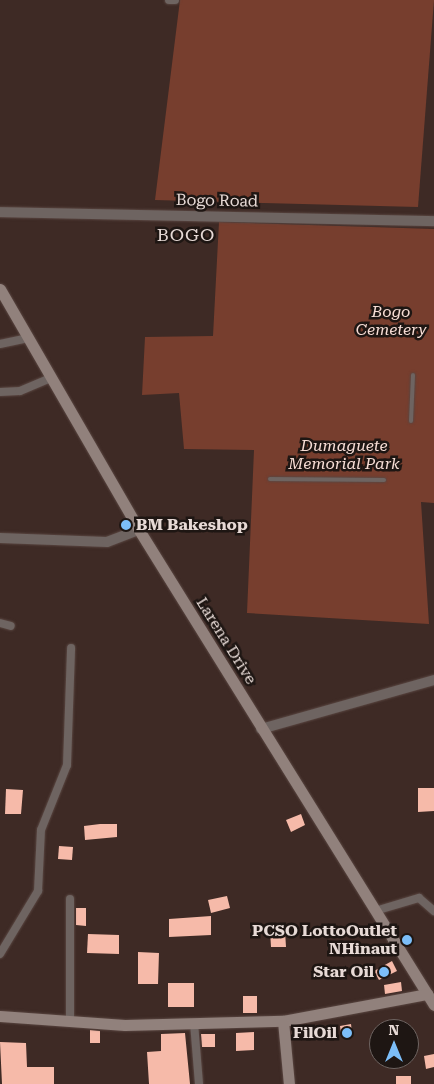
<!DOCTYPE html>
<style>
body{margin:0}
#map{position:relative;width:434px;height:1084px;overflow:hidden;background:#3e2a25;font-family:"Roboto Serif",serif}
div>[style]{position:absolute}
.green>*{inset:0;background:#773e2e}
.building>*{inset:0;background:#f6baa9}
.roads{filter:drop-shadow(0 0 1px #594641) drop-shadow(0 0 1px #594641)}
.service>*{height:4px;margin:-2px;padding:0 2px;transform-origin:2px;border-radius:2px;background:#6e6461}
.minor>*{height:8px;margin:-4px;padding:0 4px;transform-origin:4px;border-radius:4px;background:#6e6461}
.tertiary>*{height:10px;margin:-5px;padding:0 5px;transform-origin:5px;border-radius:5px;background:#6e6461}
.secondary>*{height:11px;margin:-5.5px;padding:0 5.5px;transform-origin:5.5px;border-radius:5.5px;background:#91817c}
.dots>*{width:14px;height:14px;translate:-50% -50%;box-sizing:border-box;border:2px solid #1e1613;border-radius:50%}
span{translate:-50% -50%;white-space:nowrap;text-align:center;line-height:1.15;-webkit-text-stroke:5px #1e1613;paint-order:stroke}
.street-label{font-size:16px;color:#e7dad6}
.park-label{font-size:16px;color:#f7ddd5;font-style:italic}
.poi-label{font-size:16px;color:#e7dad6;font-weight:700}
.left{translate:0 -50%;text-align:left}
.right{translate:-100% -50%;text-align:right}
.neighbourhood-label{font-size:18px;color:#e7dad6;letter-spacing:1px}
.north{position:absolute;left:369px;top:1019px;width:50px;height:50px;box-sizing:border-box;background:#1e1613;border:1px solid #6e6461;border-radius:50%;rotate:0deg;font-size:14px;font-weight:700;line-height:20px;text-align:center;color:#e7dad6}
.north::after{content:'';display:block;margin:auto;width:18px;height:22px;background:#7cbef9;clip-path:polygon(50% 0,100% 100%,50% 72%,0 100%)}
</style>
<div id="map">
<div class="green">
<i style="clip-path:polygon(180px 0,434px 0,418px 207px,155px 200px)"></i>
<i style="clip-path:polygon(219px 222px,434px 229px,434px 503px,421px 502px,429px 624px,247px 613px,254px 450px,184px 449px,179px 393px,142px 395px,145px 337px,213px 336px)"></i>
</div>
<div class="building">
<i style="clip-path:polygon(418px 788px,434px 788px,434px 811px,418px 812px)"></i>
<i style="clip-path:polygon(6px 789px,23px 790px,21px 814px,5px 814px)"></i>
<i style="clip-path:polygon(301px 814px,305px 825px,291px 832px,286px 820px)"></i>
<i style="clip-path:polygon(100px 824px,117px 824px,117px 837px,85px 840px,84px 826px)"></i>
<i style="clip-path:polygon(59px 846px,73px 847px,72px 860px,58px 859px)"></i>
<i style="clip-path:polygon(227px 896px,230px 908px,211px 913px,208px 900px)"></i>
<i style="clip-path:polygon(76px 908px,86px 908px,86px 926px,76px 925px)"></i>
<i style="clip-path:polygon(211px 916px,211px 935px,169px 937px,169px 919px)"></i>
<i style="clip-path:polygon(285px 931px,286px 947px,271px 947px,270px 932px)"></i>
<i style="clip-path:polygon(88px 934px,119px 935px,119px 954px,87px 953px)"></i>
<i style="clip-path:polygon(138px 952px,159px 953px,158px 984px,138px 984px)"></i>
<i style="clip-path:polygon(392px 961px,397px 971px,379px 980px,374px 971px)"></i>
<i style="clip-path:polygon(401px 982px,402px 991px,385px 994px,384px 985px)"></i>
<i style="clip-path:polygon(168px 983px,194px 983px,194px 1007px,168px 1007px)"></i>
<i style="clip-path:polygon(243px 996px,257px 996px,257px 1013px,243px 1013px)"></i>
<i style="clip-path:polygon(351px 1024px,352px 1033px,341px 1034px,340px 1026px)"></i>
<i style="clip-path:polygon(90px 1030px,100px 1031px,100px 1043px,90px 1043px)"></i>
<i style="clip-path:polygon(254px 1032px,254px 1050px,236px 1051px,236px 1033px)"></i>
<i style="clip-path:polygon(185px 1033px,190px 1084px,149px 1084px,147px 1052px,161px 1051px,161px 1034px)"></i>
<i style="clip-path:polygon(201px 1034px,215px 1034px,215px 1047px,202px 1047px)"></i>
<i style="clip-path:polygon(0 1042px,26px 1043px,27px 1067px,54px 1067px,54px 1084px,2px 1084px)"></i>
<i style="clip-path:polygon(434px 1054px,434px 1067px,426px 1069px,424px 1056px)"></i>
<i style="clip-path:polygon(396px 1076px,411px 1076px,411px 1084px,396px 1084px)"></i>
</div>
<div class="roads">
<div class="service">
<i style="left:411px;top:421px;width:46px;rotate:-87.5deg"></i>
<i style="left:270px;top:479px;width:114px;rotate:0.5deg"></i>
</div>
<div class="minor">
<i style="left:169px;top:0;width:6px"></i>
<i style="left:0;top:344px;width:29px;rotate:-12deg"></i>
<i style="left:0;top:392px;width:20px;rotate:-3deg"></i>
<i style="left:20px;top:391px;width:34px;rotate:-23deg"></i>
<i style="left:0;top:623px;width:11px;rotate:15deg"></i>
<i style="left:375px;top:911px;width:46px;rotate:-16.5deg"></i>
<i style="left:419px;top:898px;width:20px;rotate:41deg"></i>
<i style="left:0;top:954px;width:74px;rotate:-58.9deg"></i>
<i style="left:38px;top:891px;width:61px;rotate:-87.2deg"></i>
<i style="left:41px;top:830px;width:70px;rotate:-68.2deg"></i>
<i style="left:67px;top:765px;width:117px;rotate:-88deg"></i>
<i style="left:70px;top:1023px;width:124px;rotate:-90deg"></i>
<i style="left:194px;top:1023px;width:61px;rotate:85.3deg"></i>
</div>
<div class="tertiary">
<i style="left:0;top:212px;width:434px;rotate:1.2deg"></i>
<i style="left:0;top:538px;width:107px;rotate:2.1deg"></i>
<i style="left:107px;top:542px;width:34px;rotate:-21deg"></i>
<i style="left:261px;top:729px;width:180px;rotate:-15.8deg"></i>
</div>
<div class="secondary">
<i style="left:0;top:289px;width:278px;rotate:60deg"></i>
<i style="left:139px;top:530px;width:559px;rotate:58.16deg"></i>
<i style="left:0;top:1016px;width:125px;rotate:4.1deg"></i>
<i style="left:125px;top:1025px;width:158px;rotate:-1.5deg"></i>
<i style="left:283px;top:1021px;width:147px;rotate:-10.6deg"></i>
<i style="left:283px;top:1021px;width:63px;rotate:84.6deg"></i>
</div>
</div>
<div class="dots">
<i style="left:126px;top:525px;background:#7cbef9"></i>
<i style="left:407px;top:940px;background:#7cbef9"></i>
<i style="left:384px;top:972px;background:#7cbef9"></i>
<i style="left:347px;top:1033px;background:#7cbef9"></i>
</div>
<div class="street-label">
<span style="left:217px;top:201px;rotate:1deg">Bogo Road</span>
<span style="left:226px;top:641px;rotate:58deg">Larena Drive</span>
</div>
<div class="park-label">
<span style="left:391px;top:321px">Bogo<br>Cemetery</span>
<span style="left:344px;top:455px">Dumaguete<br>Memorial Park</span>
</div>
<div class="poi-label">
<span class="left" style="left:136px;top:525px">BM Bakeshop</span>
<span class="right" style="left:397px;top:940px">PCSO LottoOutlet<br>NHinaut</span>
<span class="right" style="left:374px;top:972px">Star Oil</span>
<span class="right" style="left:337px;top:1033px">FilOil</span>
</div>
<div class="neighbourhood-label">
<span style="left:186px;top:235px">BOGO</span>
</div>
<div class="north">N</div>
</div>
